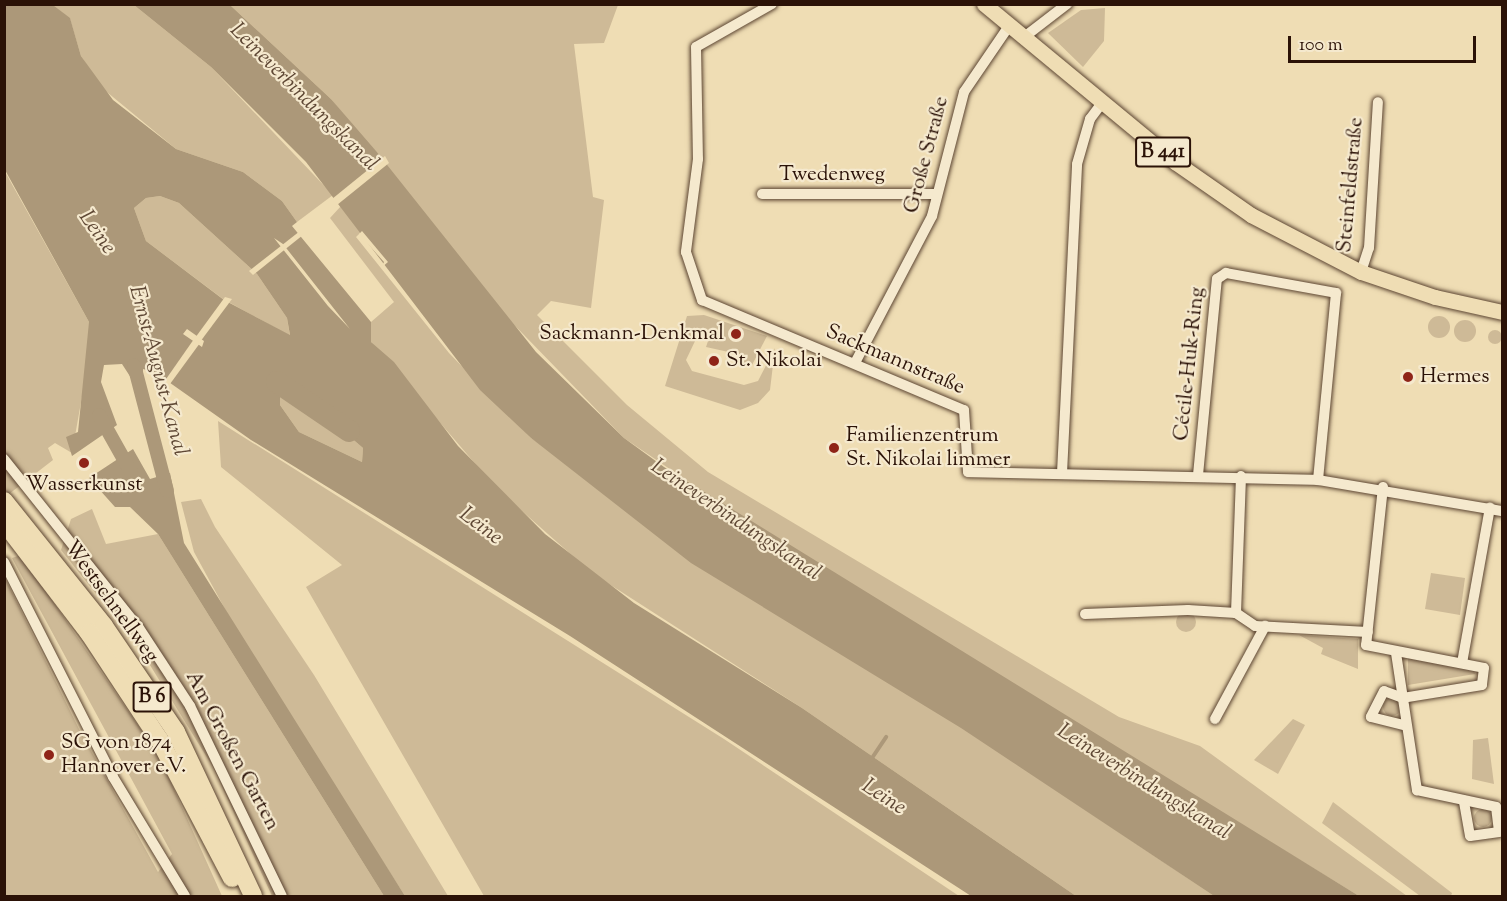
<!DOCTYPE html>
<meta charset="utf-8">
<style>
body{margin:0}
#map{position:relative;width:1507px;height:901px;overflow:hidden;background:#efddb4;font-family:"Sorts Mill Goudy",serif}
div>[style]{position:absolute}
.green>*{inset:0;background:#ceba97}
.round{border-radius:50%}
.water>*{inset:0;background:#ac9879}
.pier>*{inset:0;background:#efddb4}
.stream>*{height:4px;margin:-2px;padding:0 2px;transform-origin:2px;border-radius:2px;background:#ac9879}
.canal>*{height:14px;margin:-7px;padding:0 7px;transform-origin:7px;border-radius:7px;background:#ac9879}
.river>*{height:22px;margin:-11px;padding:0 11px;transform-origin:11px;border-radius:11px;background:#ac9879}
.roads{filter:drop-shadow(0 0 2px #5c4532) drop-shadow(0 0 2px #5c4532)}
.street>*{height:10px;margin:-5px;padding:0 5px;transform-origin:5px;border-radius:5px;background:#f5e9ce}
.primary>*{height:15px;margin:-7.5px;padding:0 7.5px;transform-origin:7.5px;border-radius:7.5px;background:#efddb4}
.highway>*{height:18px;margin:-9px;padding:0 9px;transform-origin:9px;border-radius:9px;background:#efddb4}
.dots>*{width:16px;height:16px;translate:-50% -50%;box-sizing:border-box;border:3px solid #f5e9ce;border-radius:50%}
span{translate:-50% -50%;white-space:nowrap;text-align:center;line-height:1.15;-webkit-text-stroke:4.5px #f5e9ce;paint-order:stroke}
.shield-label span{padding:2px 4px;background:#f5e9ce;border:2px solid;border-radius:4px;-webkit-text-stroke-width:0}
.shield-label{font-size:20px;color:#2b1207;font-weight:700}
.street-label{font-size:21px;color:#2b1207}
.poi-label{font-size:21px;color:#2b1207}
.right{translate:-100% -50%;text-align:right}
.left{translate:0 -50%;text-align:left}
.water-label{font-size:22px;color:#5f4835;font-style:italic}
.frame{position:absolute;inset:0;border:6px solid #2b1207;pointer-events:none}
.scale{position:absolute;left:1288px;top:36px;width:188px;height:27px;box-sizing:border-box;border:3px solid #2b1207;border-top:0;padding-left:8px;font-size:18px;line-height:21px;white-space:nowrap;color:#2b1207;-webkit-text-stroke:4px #f5e9ce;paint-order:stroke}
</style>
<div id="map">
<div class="green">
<i style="clip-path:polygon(53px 5px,134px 5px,211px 67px,333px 195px,297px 222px,282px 201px,243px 172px,176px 149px,102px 88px,81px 56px,70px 19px)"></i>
<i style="clip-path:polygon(230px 5px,618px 5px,604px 43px,574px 44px,593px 197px,604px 200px,591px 308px,551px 301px,537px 315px,627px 405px,708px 472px,1119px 717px,1200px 746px,1407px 896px,1359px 896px,779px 543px,624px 438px,488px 298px,331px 99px)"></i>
<i style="clip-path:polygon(1105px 8px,1104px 41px,1083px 67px,1048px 33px,1081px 10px)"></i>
<i style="clip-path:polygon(4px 170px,89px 322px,89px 357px,72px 453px,55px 443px,48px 448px,53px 460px,9px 494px,4px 488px)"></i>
<i style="clip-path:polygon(160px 196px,179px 203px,257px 274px,287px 318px,290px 336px,223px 299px,146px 241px,134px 208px,146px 198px)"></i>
<i style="clip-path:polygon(341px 206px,361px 232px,356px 237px,449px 353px,531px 438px,1214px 896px,1076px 896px,802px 708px,592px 573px,496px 488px,371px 342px,371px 322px,394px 302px,330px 218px)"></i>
<i style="clip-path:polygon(704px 315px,767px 336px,752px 365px,741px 363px,742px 355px,706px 347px,708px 341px,696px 339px,686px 360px,692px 371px,744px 385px,758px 381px,775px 348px,770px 390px,758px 403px,740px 410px,665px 386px,687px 316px)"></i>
<i class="round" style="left:1428px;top:316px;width:22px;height:22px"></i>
<i class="round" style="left:1454px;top:320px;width:22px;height:22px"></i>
<i class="round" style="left:1488px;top:330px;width:14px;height:14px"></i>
<i style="clip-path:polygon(286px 393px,309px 402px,363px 448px,362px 462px,299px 432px,280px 405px,280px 394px)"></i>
<i style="clip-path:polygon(218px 421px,724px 739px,959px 896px,484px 896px,306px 587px,342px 565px,221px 467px)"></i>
<i style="clip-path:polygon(201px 499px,215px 527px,314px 675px,448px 896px,405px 896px,251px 657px,194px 552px,181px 502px)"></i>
<i style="clip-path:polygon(92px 509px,106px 544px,158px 534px,384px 896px,272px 896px,213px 767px,140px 649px,61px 550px,71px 519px)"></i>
<i style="clip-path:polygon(21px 555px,159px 756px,222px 896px,5px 896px,4px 576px,79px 729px,158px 872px,172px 854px,12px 558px)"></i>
<i style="clip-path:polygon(1431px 573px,1465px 578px,1460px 615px,1425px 609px)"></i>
<i class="round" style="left:1176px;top:612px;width:20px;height:20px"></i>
<i style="clip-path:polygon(1299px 635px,1358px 639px,1358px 669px,1321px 654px,1323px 648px)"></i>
<i style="clip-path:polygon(1408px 657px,1474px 670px,1475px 674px,1408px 685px)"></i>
<i class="round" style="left:1383px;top:698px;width:18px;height:18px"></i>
<i style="clip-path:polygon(1293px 719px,1305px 725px,1278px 774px,1254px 760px)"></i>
<i style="clip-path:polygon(1488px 738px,1494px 784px,1472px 779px,1473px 740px)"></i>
<i style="clip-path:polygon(1333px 802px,1452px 893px,1451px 896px,1420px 896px,1322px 823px)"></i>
<i class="round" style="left:1474px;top:809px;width:18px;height:18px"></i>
</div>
<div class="water">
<i style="clip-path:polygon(evenodd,4px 5px,53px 5px,70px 18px,81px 56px,113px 100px,176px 149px,243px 172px,282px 201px,297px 222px,292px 226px,371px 322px,371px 342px,394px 362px,458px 446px,545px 534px,634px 603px,802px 708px,1076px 896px,971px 896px,570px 636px,251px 440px,156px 373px,143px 369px,143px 382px,135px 384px,122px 364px,104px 365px,101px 382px,117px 425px,72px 456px,66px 437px,78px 432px,89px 322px,5px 170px,4px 5px,160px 196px,179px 203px,257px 274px,287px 318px,290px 335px,224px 300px,146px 241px,134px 208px,146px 198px,160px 196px,4px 5px,274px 238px,283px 244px,350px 329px,328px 306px,274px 238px,4px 5px,187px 329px,204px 341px,202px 347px,183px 334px,187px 329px,4px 5px,286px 393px,309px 402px,363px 448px,362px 462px,299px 432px,280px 405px,280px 394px,286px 393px)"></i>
<i style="clip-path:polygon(134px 5px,230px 5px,331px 99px,376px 151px,536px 352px,624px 438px,664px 467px,1359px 896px,1214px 896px,961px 728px,691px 563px,531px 438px,480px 390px,306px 162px,211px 67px)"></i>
<i style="clip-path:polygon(133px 449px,150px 479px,170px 473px,184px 543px,405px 896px,384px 896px,158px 534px,130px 507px,115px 507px,89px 478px)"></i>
</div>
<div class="pier">
<i style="clip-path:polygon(385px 156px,389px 163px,337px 205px,332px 199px)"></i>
<i style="clip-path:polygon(300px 231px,303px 235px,253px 275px,249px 271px)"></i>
<i style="clip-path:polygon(362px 231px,388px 262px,381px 268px,384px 262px,359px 234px)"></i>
<i style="clip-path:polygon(225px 297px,232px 299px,200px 342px,195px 338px)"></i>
<i style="clip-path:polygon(194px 339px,200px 343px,170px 384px,164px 382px)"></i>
</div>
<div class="stream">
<i style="left:870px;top:761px;width:29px;rotate:-56deg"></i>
</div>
<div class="canal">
<i style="left:134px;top:365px;width:130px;rotate:75.3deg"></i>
<i style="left:99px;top:415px;width:65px;rotate:60.7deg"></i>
</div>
<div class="river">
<i style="left:277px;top:382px;width:87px;rotate:34.2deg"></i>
</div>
<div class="roads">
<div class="street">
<i style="left:772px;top:4px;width:87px;rotate:150.5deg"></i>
<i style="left:696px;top:47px;width:112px;rotate:89deg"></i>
<i style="left:698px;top:159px;width:94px;rotate:97.4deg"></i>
<i style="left:686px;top:252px;width:51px;rotate:71.6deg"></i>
<i style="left:702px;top:300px;width:284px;rotate:22.8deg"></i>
<i style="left:964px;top:410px;width:62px;rotate:86.3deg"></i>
<i style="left:968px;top:472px;width:350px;rotate:1.3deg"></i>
<i style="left:1318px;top:480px;width:187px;rotate:9.6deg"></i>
<i style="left:1023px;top:38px;width:56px;rotate:-37.7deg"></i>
<i style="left:762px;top:194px;width:175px"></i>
<i style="left:1361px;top:272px;width:25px;rotate:-72deg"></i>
<i style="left:1369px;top:248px;width:146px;rotate:-86.5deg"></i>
<i style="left:856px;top:361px;width:164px;rotate:-62.3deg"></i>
<i style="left:932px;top:216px;width:128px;rotate:-75.5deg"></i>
<i style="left:964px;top:92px;width:80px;rotate:-55.7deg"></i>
<i style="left:4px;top:459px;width:216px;rotate:51.4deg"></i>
<i style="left:139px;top:628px;width:93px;rotate:56.8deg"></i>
<i style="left:190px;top:706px;width:211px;rotate:64.2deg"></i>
<i style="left:1062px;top:473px;width:309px;rotate:-87.2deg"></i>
<i style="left:1077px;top:164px;width:47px;rotate:-73.9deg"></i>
<i style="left:1090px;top:119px;width:20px;rotate:-53deg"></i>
<i style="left:1198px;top:475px;width:197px;rotate:-84.5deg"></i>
<i style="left:1217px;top:279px;width:11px;rotate:-34deg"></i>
<i style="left:1226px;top:273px;width:112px;rotate:10.3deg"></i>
<i style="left:1336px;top:293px;width:188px;rotate:95.5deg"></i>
<i style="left:1383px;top:487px;width:159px;rotate:96.1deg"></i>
<i style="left:1366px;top:645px;width:120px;rotate:11deg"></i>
<i style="left:1484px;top:668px;width:17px;rotate:97deg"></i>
<i style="left:1482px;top:685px;width:80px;rotate:170.7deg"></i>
<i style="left:1403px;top:698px;width:20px;rotate:-160deg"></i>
<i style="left:1384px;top:691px;width:29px;rotate:117deg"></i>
<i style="left:1371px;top:717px;width:36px;rotate:14deg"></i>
<i style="left:4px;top:562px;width:241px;rotate:63.1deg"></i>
<i style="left:113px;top:777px;width:139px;rotate:58.8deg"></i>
<i style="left:1236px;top:613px;width:137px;rotate:-87.9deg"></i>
<i style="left:1085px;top:614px;width:103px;rotate:-2.2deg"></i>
<i style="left:1188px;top:610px;width:48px;rotate:3.6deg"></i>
<i style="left:1236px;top:613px;width:23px;rotate:34deg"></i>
<i style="left:1255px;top:626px;width:113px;rotate:3deg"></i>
<i style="left:1396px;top:653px;width:139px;rotate:81.3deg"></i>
<i style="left:1417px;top:790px;width:81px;rotate:12.1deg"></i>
<i style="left:1496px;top:807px;width:25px;rotate:83deg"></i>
<i style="left:1499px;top:832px;width:29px;rotate:172deg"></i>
<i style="left:1470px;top:836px;width:36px;rotate:-100deg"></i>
<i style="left:1462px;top:663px;width:158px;rotate:-79.8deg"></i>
<i style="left:1215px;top:719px;width:106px;rotate:-61.7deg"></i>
</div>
<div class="primary">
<i style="left:984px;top:4px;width:248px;rotate:39.6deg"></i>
<i style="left:1175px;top:162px;width:93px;rotate:34.9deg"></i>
<i style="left:1251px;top:215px;width:124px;rotate:27.4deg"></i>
<i style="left:1361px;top:272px;width:78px;rotate:18.7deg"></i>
<i style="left:1435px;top:297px;width:69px;rotate:12.6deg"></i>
</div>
<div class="highway">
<i style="left:4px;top:501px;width:160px;rotate:51.3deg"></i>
<i style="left:104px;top:626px;width:128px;rotate:55.8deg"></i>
<i style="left:176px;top:732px;width:181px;rotate:64.8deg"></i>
<i style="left:4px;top:522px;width:140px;rotate:52.6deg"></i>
<i style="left:89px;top:633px;width:127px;rotate:56.6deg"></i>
<i style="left:159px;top:739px;width:157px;rotate:62.3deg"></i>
</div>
</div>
<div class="dots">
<i style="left:736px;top:334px;background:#8f2418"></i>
<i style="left:714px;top:361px;background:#8f2418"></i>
<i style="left:1408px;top:377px;background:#8f2418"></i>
<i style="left:834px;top:448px;background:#8f2418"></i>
<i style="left:84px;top:463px;background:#8f2418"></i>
<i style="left:49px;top:755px;background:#8f2418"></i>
</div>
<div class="shield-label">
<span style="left:1163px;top:152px">B 441</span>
<span style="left:152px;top:697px">B 6</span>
</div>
<div class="street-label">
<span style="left:927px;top:155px;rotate:-75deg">Große Straße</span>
<span style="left:832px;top:175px">Twedenweg</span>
<span style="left:1351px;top:185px;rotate:-85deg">Steinfeldstraße</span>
<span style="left:895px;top:360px;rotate:23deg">Sackmannstraße</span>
<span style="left:1190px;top:364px;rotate:-84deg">Cécile-Huk-Ring</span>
<span style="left:111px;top:602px;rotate:54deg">Westschnellweg</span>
<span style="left:232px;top:751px;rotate:62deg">Am Großen Garten</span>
</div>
<div class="poi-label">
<span class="right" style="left:724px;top:334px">Sackmann-Denkmal</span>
<span class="left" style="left:726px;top:361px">St. Nikolai</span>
<span class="left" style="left:1420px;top:377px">Hermes</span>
<span class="left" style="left:846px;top:448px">Familienzentrum<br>St. Nikolai limmer</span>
<span style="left:84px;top:485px">Wasserkunst</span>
<span class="left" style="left:61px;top:755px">SG von 1874<br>Hannover e.V.</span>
</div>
<div class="water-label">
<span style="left:303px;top:98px;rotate:45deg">Leineverbindungskanal</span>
<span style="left:96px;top:233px;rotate:55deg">Leine</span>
<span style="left:157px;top:371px;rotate:75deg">Ernst-August-Kanal</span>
<span style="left:735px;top:521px;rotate:34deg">Leineverbindungskanal</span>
<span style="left:480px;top:527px;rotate:37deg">Leine</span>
<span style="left:1143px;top:783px;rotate:32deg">Leineverbindungskanal</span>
<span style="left:883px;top:798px;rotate:33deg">Leine</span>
</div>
<div class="frame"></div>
<div class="scale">100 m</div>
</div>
